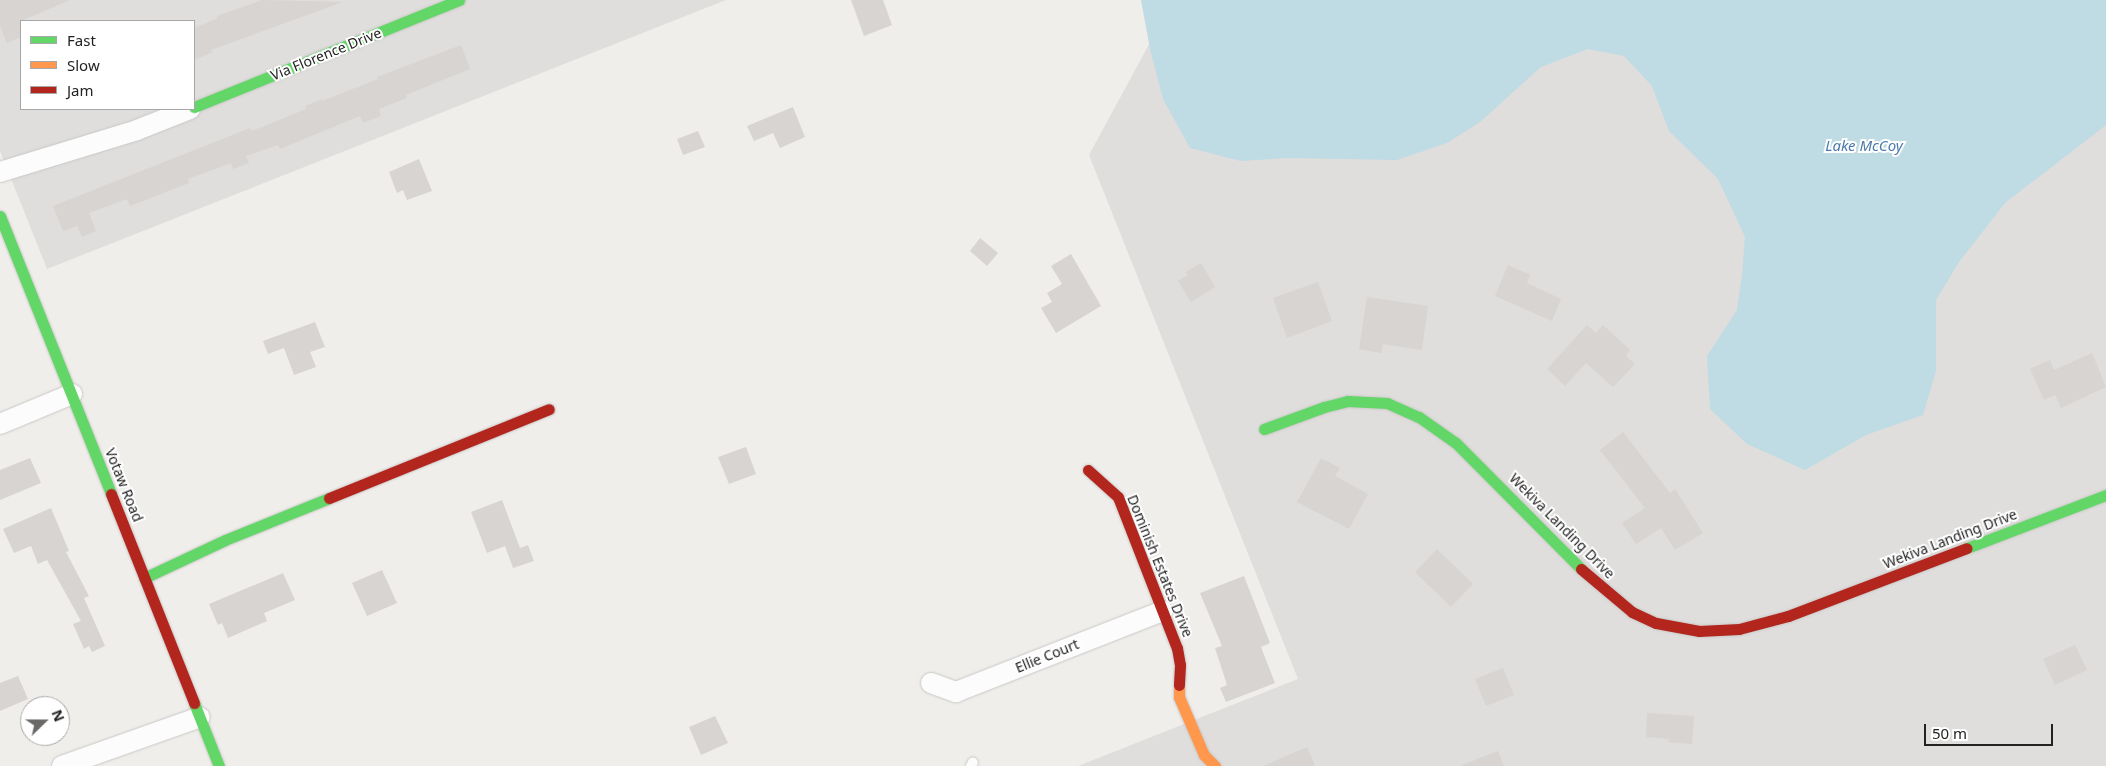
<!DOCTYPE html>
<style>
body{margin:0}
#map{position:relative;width:2106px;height:766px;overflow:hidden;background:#f0eeeb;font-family:"Noto Sans",sans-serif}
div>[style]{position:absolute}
.residential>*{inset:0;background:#dfdedc}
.water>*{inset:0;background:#bfdbe3}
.building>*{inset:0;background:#d7d4d2}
.roads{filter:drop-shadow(0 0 1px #c9c8c7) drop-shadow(0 0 1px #c9c8c7)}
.lane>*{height:10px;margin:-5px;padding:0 5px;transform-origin:5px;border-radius:5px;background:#fdfcfc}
.street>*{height:20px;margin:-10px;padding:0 10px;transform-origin:10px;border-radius:10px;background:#fdfcfc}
.fast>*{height:11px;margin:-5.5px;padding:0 5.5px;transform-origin:5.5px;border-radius:5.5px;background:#63d668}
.slow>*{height:11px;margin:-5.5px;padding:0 5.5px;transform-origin:5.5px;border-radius:5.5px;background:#ff974d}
.jam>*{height:11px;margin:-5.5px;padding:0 5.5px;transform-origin:5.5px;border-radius:5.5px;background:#b3261e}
span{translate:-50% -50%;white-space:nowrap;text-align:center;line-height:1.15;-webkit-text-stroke:4px #fff;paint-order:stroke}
.street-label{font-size:14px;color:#222}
.water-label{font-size:15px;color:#4a7aab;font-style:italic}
.legend{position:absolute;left:20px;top:20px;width:175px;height:90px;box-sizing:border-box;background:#fff;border:1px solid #a7a7a7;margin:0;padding:6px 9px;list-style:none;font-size:15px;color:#222}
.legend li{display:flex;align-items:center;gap:10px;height:25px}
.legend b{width:25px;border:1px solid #a7a7a7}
.north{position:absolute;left:20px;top:696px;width:50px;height:50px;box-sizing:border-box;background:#fff;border:1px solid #a7a7a7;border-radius:50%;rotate:68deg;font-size:14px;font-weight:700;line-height:20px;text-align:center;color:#222}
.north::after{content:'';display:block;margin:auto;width:18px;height:22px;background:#6a6968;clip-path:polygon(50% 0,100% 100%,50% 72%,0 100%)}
.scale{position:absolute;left:1924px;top:724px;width:129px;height:22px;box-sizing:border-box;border:2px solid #222;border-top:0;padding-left:6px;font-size:15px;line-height:18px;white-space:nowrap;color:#222;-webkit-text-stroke:4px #fff;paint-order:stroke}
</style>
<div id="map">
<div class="residential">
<i style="clip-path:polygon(evenodd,0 0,726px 0,47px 269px,0 151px,0 0,21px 21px,194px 21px,194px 109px,21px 109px,21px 21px)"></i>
<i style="clip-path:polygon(1173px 0,2106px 0,2106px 766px,1078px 766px,1298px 679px,1089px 155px)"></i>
</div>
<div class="water">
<i style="clip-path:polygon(1141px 0,2106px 0,2106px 125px,2005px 203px,1959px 262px,1936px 300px,1936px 371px,1923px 415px,1866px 435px,1805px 470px,1747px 444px,1710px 409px,1707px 356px,1737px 310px,1742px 275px,1745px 237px,1718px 179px,1669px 131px,1652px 86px,1624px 56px,1588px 49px,1541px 67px,1480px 122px,1447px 143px,1397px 160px,1287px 158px,1241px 161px,1190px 148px,1163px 99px,1150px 49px)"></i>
</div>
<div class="building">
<i style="clip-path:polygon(0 0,70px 0,21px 21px,21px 37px,7px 43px,0 26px)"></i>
<i style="clip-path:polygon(262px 0,343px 2px,211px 50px,213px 52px,194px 60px,194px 28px,218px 18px,217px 16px)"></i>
<i style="clip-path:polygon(851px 0,883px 0,892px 25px,864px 36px)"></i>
<i style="clip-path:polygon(461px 45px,470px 69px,406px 95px,407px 98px,379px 109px,381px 116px,363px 123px,360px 116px,280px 149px,278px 145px,246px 156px,249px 163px,233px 169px,231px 163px,188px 179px,189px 183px,130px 206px,127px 199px,89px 213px,96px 231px,82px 237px,77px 226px,63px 231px,53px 206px,250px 128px,252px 131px,306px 109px,305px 106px,322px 99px,322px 101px,378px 79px,377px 77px)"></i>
<i style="clip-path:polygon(793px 107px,805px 137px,780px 148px,773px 133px,754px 141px,747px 126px)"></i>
<i style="clip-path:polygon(698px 131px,705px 147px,683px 155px,677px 139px)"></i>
<i style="clip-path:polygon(419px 159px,432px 191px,407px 200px,403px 190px,397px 193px,389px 172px)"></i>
<i style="clip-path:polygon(980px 238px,998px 253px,987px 266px,970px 251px)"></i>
<i style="clip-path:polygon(1071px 254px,1101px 306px,1056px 333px,1041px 308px,1052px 302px,1047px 293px,1062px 284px,1051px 266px)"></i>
<i style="clip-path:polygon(1201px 263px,1215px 287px,1191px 302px,1178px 281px,1188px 275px,1186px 272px)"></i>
<i style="clip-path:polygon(1508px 265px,1530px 275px,1527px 283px,1561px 299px,1552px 321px,1495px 296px)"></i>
<i style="clip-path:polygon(1318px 282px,1332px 321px,1287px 338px,1273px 298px)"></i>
<i style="clip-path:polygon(1367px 297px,1428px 306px,1422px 350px,1383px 344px,1381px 353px,1359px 349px)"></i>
<i style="clip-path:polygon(315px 322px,325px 347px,310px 352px,316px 367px,294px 375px,284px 348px,268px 354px,263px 341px)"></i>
<i style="clip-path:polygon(1587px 325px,1596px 333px,1603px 325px,1630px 350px,1626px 356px,1635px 364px,1613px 387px,1586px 363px,1565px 386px,1547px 369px)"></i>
<i style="clip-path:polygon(2092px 353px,2106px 387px,2061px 408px,2055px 395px,2044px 400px,2030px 369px,2050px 360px,2054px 370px)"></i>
<i style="clip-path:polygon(1623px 432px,1670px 493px,1675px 489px,1703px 533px,1675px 550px,1661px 528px,1636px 544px,1622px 523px,1645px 508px,1600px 450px)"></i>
<i style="clip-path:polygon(746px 447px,756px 474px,729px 484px,718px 457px)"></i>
<i style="clip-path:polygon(30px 458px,41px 483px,0 500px,0 470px)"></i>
<i style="clip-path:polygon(1321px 458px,1340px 468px,1335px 476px,1368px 494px,1349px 529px,1297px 502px)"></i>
<i style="clip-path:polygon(502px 500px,520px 548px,528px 545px,534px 561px,513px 568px,505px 546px,487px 553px,471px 512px)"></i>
<i style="clip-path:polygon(51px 508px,69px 551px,66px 552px,89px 596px,84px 598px,105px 646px,92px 652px,89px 646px,84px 649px,73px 624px,81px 621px,47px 560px,38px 564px,31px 546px,14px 553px,3px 529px)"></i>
<i style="clip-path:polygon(1437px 549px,1473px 584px,1451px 607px,1415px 572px)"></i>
<i style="clip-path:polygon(382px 570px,397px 603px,367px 616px,352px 583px)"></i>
<i style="clip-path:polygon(283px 573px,295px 600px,264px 613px,267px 621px,228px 638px,222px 623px,218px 625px,209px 604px)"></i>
<i style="clip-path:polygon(1244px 576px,1270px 643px,1261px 647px,1275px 683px,1226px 702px,1220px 688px,1227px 685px,1215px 648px,1222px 646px,1200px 593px)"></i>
<i style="clip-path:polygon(2075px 645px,2087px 670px,2055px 685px,2043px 659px)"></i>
<i style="clip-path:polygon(1503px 668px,1514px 695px,1486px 706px,1475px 679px)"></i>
<i style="clip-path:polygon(18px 676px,28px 699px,0 711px,0 683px)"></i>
<i style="clip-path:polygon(1647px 713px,1694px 716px,1692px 744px,1668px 742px,1669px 739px,1646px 737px)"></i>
<i style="clip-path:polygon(715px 716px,728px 743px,701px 755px,689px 727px)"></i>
<i style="clip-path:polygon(1307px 747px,1315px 766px,1263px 766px)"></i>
<i style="clip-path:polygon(1498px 751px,1504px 766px,1462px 766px,1462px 765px)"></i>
</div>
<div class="roads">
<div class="lane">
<i style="left:971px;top:766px;width:4px;rotate:-63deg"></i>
</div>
<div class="street">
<i style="left:0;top:172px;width:143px;rotate:-17deg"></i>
<i style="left:137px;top:130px;width:57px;rotate:-21.6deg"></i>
<i style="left:0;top:424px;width:78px;rotate:-22.6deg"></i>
<i style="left:931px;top:683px;width:27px;rotate:20deg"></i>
<i style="left:956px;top:692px;width:222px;rotate:-21.4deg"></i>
<i style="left:62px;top:766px;width:146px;rotate:-19.5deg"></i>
</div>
<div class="fast">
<i style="left:194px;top:107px;width:286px;rotate:-22deg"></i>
<i style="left:0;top:216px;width:299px;rotate:68.2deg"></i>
<i style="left:1264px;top:429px;width:64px;rotate:-20.1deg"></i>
<i style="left:1324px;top:407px;width:25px;rotate:-14deg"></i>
<i style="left:1348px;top:401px;width:39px;rotate:3deg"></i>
<i style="left:1387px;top:403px;width:35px;rotate:24deg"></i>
<i style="left:1419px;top:417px;width:45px;rotate:35.1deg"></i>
<i style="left:1456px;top:443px;width:177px;rotate:45.2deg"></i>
<i style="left:1967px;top:548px;width:149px;rotate:-20.9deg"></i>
<i style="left:144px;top:578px;width:89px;rotate:-25.1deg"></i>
<i style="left:225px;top:540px;width:112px;rotate:-22deg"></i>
<i style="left:194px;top:703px;width:68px;rotate:68.4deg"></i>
</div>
<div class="slow">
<i style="left:1179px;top:685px;width:12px;rotate:90deg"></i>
<i style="left:1179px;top:697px;width:63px;rotate:66.7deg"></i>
<i style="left:1204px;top:755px;width:16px;rotate:45deg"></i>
</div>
<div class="jam">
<i style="left:1088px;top:470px;width:40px;rotate:42deg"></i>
<i style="left:1118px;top:497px;width:162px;rotate:68.7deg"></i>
<i style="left:1177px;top:648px;width:17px;rotate:80deg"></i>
<i style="left:1180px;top:665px;width:20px;rotate:93deg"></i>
<i style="left:111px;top:494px;width:225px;rotate:68.3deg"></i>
<i style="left:329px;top:498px;width:237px;rotate:-22deg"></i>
<i style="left:1581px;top:569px;width:67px;rotate:40.1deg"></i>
<i style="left:1632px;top:612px;width:26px;rotate:25deg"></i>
<i style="left:1656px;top:623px;width:44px;rotate:10.5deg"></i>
<i style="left:1699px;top:631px;width:40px;rotate:-2.9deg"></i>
<i style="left:1739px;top:629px;width:51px;rotate:-14.9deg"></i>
<i style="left:1788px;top:616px;width:191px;rotate:-20.8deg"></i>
</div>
</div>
<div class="street-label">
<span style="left:326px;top:54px;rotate:-22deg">Via Florence Drive</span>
<span style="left:124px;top:485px;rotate:68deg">Votaw Road</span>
<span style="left:1562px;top:526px;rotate:45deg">Wekiva Landing Drive</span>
<span style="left:1950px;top:539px;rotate:-21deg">Wekiva Landing Drive</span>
<span style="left:1160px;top:566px;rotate:68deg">Dominish Estates Drive</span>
<span style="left:1047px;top:656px;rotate:-22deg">Ellie Court</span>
</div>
<div class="water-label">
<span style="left:1864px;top:146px">Lake McCoy</span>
</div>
<ul class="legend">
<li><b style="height:6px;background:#63d668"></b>Fast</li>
<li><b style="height:6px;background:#ff974d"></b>Slow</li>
<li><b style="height:6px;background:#b3261e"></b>Jam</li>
</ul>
<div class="north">N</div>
<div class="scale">50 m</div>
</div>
